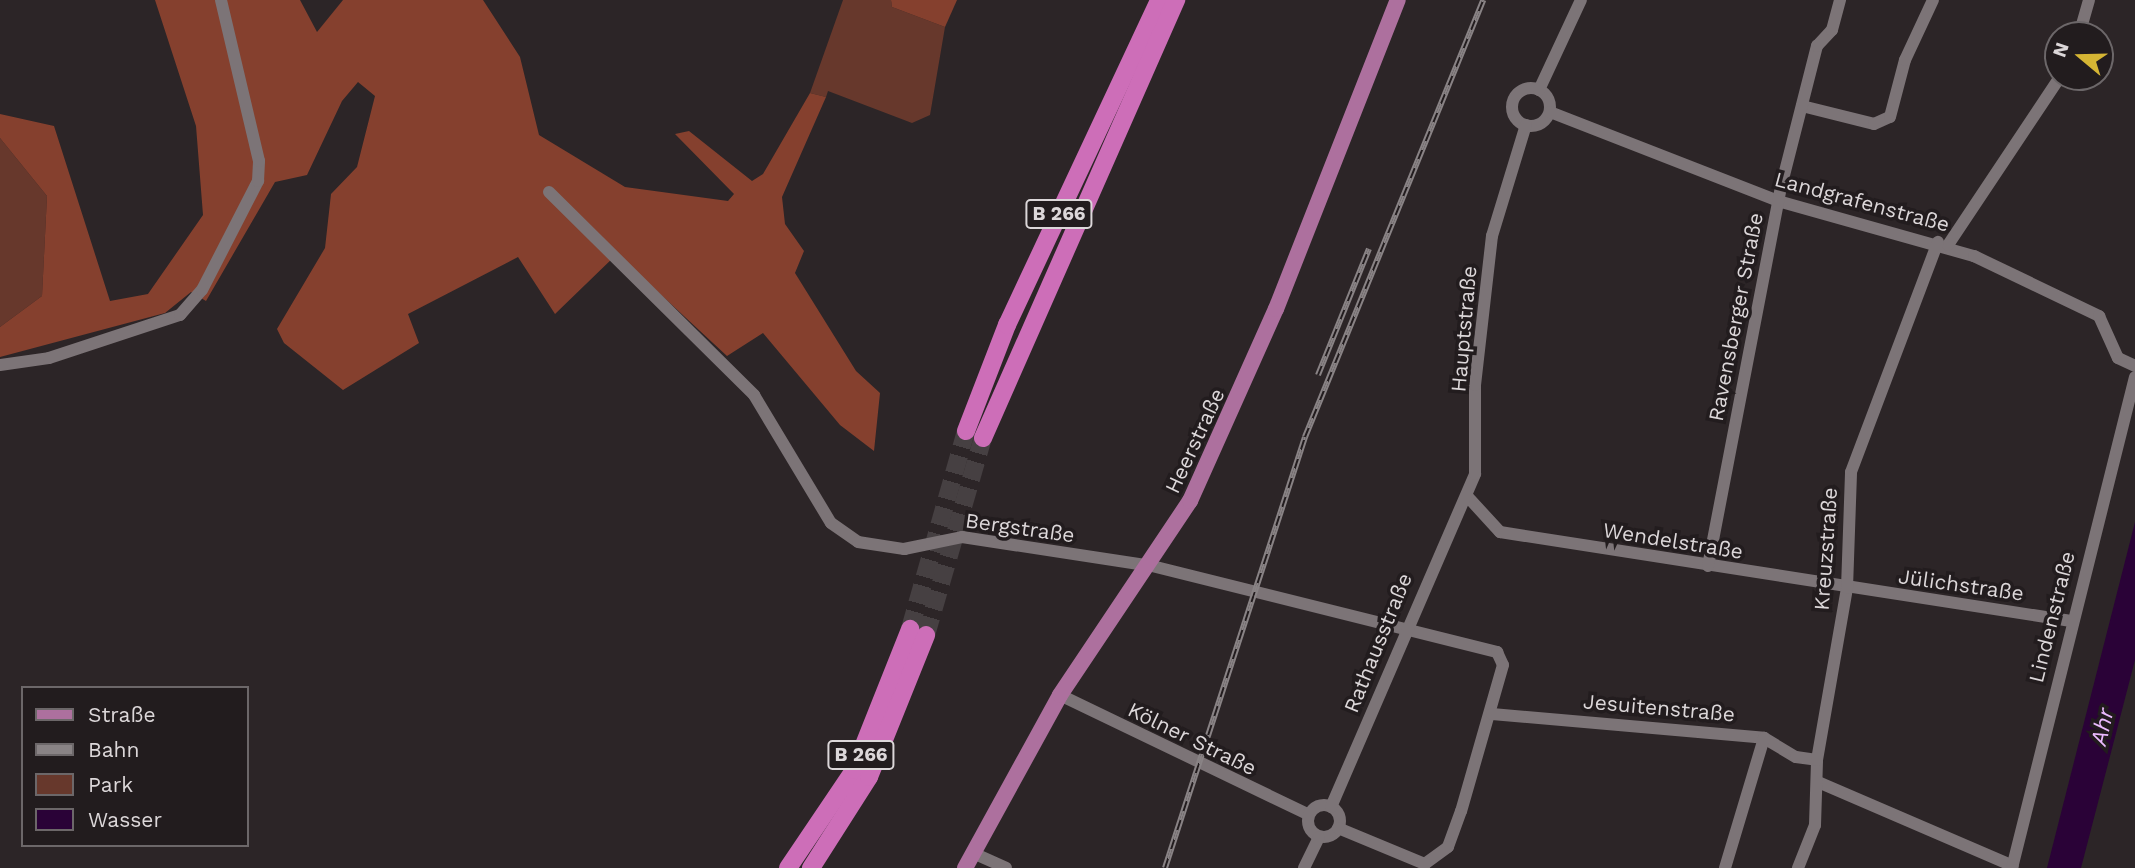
<!DOCTYPE html>
<meta charset="utf-8">
<style>
body{margin:0}
#map{position:relative;width:2135px;height:868px;overflow:hidden;background:#2c2527;font-family:"Work Sans",sans-serif}
div>[style]{position:absolute}
.green>*{inset:0;background:#67382c}
.forest>*{inset:0;background:#85402e}
.water>*{inset:0;background:#2a0237}
.highway-tunnel>*{height:18px;margin-top:-9px;transform-origin:0;background:repeating-linear-gradient(90deg,#464042 0 18px,transparent 0 27px)}
.minor>*{height:12px;margin:-6px;padding:0 6px;transform-origin:6px;border-radius:6px;background:#7c7477}
.minor>.ring{margin:-6px;padding:0;box-sizing:content-box;background:none;border:12px solid #7c7477;border-radius:50%}
.major>*{height:16px;margin:-8px;padding:0 8px;transform-origin:8px;border-radius:8px;background:#ad709e}
.highway>*{height:18px;margin:-9px;padding:0 9px;transform-origin:9px;border-radius:9px;background:#cd6eb8}
.rail>*{height:6px;margin-top:-3px;transform-origin:0;background:repeating-linear-gradient(90deg,#221c1e 0 10px,#898385 0 20px);box-sizing:border-box;border-block:2px solid #898385}
span{translate:-50% -50%;white-space:nowrap;text-align:center;line-height:1.15;-webkit-text-stroke:7px #221c1e;paint-order:stroke}
.shield-label span{padding:2px 5px;background:#221c1e;border:2px solid;border-radius:5px;-webkit-text-stroke-width:0}
.shield-label{font-size:19px;color:#dcd7d9;font-weight:700}
.street-label{font-size:21px;color:#dcd7d9}
.water-label{font-size:23px;color:#eabafd;font-style:italic}
.legend{position:absolute;left:21px;top:686px;width:228px;height:161px;box-sizing:border-box;background:#221c1e;border:2px solid #6c6769;margin:0;padding:9px 12px;list-style:none;font-size:21px;color:#dcd7d9}
.legend li{display:flex;align-items:center;gap:14px;height:35px}
.legend b{width:35px;border:2px solid #6c6769}
.north{position:absolute;left:2044px;top:21px;width:70px;height:70px;box-sizing:border-box;background:#221c1e;border:2px solid #6c6769;border-radius:50%;rotate:289deg;font-size:19px;font-weight:700;line-height:28px;text-align:center;color:#dcd7d9}
.north::after{content:'';display:block;margin:auto;width:24px;height:32px;background:#d5b534;clip-path:polygon(50% 0,100% 100%,50% 72%,0 100%)}
</style>
<div id="map">
<div class="green">
<i style="clip-path:polygon(843px 0,891px 0,892px 7px,945px 27px,930px 115px,912px 123px,828px 91px,826px 97px,810px 93px)"></i>
<i style="clip-path:polygon(0 138px,47px 196px,42px 296px,0 327px)"></i>
</div>
<div class="forest">
<i style="clip-path:polygon(155px 0,300px 0,317px 32px,343px 0,483px 0,520px 57px,539px 135px,625px 187px,728px 201px,734px 194px,675px 134px,689px 131px,752px 181px,763px 174px,810px 93px,826px 97px,782px 197px,785px 224px,804px 251px,795px 273px,856px 371px,880px 393px,874px 451px,840px 425px,763px 333px,727px 356px,617px 254px,555px 314px,518px 257px,408px 314px,419px 343px,343px 390px,284px 343px,277px 329px,325px 248px,331px 194px,357px 167px,375px 96px,358px 82px,342px 101px,307px 175px,275px 182px,206px 301px,191px 292px,165px 313px,0 357px,0 327px,42px 296px,47px 196px,0 138px,0 114px,54px 126px,110px 301px,148px 294px,203px 215px,196px 126px)"></i>
<i style="clip-path:polygon(891px 0,957px 0,945px 27px,892px 7px)"></i>
</div>
<div class="water">
<i style="clip-path:polygon(2135px 522px,2135px 660px,2081px 868px,2047px 868px)"></i>
</div>
<div class="highway-tunnel">
<i style="left:910px;top:629px;width:206px;rotate:-74.2deg"></i>
<i style="left:926px;top:635px;width:205px;rotate:-73.9deg"></i>
</div>
<div class="minor">
<i style="left:2079px;top:35px;width:36px;rotate:-74deg"></i>
<i class="ring" style="left:1512px;top:88px;width:26px;height:26px"></i>
<i style="left:1539px;top:90px;width:99px;rotate:-65deg"></i>
<i style="left:1802px;top:106px;width:74px;rotate:14deg"></i>
<i style="left:1874px;top:124px;width:17px;rotate:-24deg"></i>
<i style="left:1890px;top:117px;width:59px;rotate:-75.3deg"></i>
<i style="left:1905px;top:60px;width:66px;rotate:-65deg"></i>
<i style="left:1550px;top:112px;width:245px;rotate:21.3deg"></i>
<i style="left:1778px;top:201px;width:204px;rotate:15.7deg"></i>
<i style="left:1974px;top:256px;width:139px;rotate:25.6deg"></i>
<i style="left:2099px;top:316px;width:46px;rotate:65.7deg"></i>
<i style="left:2118px;top:358px;width:19px;rotate:25deg"></i>
<i style="left:549px;top:192px;width:289px;rotate:44.7deg"></i>
<i style="left:754px;top:395px;width:149px;rotate:59deg"></i>
<i style="left:831px;top:523px;width:33px;rotate:35deg"></i>
<i style="left:858px;top:542px;width:47px;rotate:8.7deg"></i>
<i style="left:904px;top:549px;width:59px;rotate:-11.7deg"></i>
<i style="left:962px;top:537px;width:192px;rotate:8.7deg"></i>
<i style="left:1152px;top:566px;width:356px;rotate:14deg"></i>
<i style="left:1497px;top:652px;width:14px;rotate:65deg"></i>
<i style="left:1503px;top:665px;width:152px;rotate:106deg"></i>
<i style="left:1461px;top:811px;width:38px;rotate:110deg"></i>
<i style="left:1448px;top:847px;width:29px;rotate:144deg"></i>
<i style="left:1948px;top:245px;width:202px;rotate:-56.3deg"></i>
<i style="left:0;top:365px;width:49px;rotate:-8.1deg"></i>
<i style="left:49px;top:358px;width:138px;rotate:-18.2deg"></i>
<i style="left:180px;top:315px;width:33px;rotate:-49deg"></i>
<i style="left:202px;top:290px;width:123px;rotate:-62.8deg"></i>
<i style="left:258px;top:181px;width:20px;rotate:-87deg"></i>
<i style="left:259px;top:161px;width:165px;rotate:-103.3deg"></i>
<i style="left:1467px;top:496px;width:49px;rotate:47.5deg"></i>
<i style="left:1500px;top:532px;width:578px;rotate:8.86deg"></i>
<i style="left:1708px;top:566px;width:386px;rotate:-79.1deg"></i>
<i style="left:1781px;top:187px;width:146px;rotate:-75.7deg"></i>
<i style="left:1817px;top:46px;width:22px;rotate:-47deg"></i>
<i style="left:1832px;top:30px;width:31px;rotate:-75deg"></i>
<i style="left:1060px;top:695px;width:276px;rotate:25.7deg"></i>
<i style="left:1492px;top:714px;width:273px;rotate:5deg"></i>
<i style="left:1764px;top:738px;width:37px;rotate:31deg"></i>
<i style="left:1796px;top:757px;width:21px;rotate:8deg"></i>
<i style="left:1818px;top:782px;width:212px;rotate:23.3deg"></i>
<i class="ring" style="left:1308px;top:805px;width:20px;height:20px"></i>
<i style="left:1331px;top:807px;width:363px;rotate:-66.6deg"></i>
<i style="left:1475px;top:474px;width:89px;rotate:-90deg"></i>
<i style="left:1475px;top:385px;width:150px;rotate:-83.5deg"></i>
<i style="left:1492px;top:236px;width:116px;rotate:-73deg"></i>
<i style="left:1338px;top:828px;width:94px;rotate:22.5deg"></i>
<i style="left:973px;top:853px;width:36px;rotate:24deg"></i>
<i style="left:1304px;top:868px;width:34px;rotate:-64deg"></i>
<i style="left:1725px;top:868px;width:136px;rotate:-73.3deg"></i>
<i style="left:1798px;top:868px;width:46px;rotate:-68.4deg"></i>
<i style="left:1815px;top:825px;width:65px;rotate:-88.2deg"></i>
<i style="left:1817px;top:760px;width:175px;rotate:-80.1deg"></i>
<i style="left:1847px;top:588px;width:116px;rotate:-88deg"></i>
<i style="left:1851px;top:472px;width:246px;rotate:-69.3deg"></i>
<i style="left:2012px;top:868px;width:506px;rotate:-75.94deg"></i>
</div>
<div class="major">
<i style="left:965px;top:868px;width:197px;rotate:-61.2deg"></i>
<i style="left:1060px;top:695px;width:234px;rotate:-56.2deg"></i>
<i style="left:1190px;top:501px;width:210px;rotate:-65.9deg"></i>
<i style="left:1276px;top:309px;width:332px;rotate:-68.5deg"></i>
</div>
<div class="highway">
<i style="left:966px;top:431px;width:114px;rotate:-68.9deg"></i>
<i style="left:1007px;top:325px;width:359px;rotate:-64.9deg"></i>
<i style="left:983px;top:438px;width:479px;rotate:-66.2deg"></i>
<i style="left:788px;top:868px;width:118px;rotate:-56deg"></i>
<i style="left:854px;top:770px;width:152px;rotate:-68.3deg"></i>
<i style="left:811px;top:868px;width:108px;rotate:-57.5deg"></i>
<i style="left:869px;top:777px;width:153px;rotate:-68.1deg"></i>
</div>
<div class="rail">
<i style="left:1318px;top:375px;width:136px;rotate:-68deg"></i>
<i style="left:1165px;top:868px;width:453px;rotate:-72deg"></i>
<i style="left:1305px;top:437px;width:472px;rotate:-67.8deg"></i>
</div>
<div class="shield-label">
<span style="left:1059px;top:214px">B 266</span>
<span style="left:861px;top:755px">B 266</span>
</div>
<div class="street-label">
<span style="left:1862px;top:202px;rotate:15deg">Landgrafenstraße</span>
<span style="left:1736px;top:317px;rotate:-79deg">Ravensberger Straße</span>
<span style="left:1464px;top:329px;rotate:-85deg">Hauptstraße</span>
<span style="left:1195px;top:441px;rotate:-65deg">Heerstraße</span>
<span style="left:1020px;top:528px;rotate:8deg">Bergstraße</span>
<span style="left:1673px;top:541px;rotate:9deg">Wendelstraße</span>
<span style="left:1826px;top:549px;rotate:-86deg">Kreuzstraße</span>
<span style="left:1961px;top:585px;rotate:8deg">Jülichstraße</span>
<span style="left:2052px;top:617px;rotate:-76deg">Lindenstraße</span>
<span style="left:1378px;top:643px;rotate:-68deg">Rathausstraße</span>
<span style="left:1659px;top:708px;rotate:5deg">Jesuitenstraße</span>
<span style="left:1192px;top:739px;rotate:26deg">Kölner Straße</span>
</div>
<div class="water-label">
<span style="left:2103px;top:727px;rotate:-77deg">Ahr</span>
</div>
<ul class="legend">
<li><b style="height:9px;background:#ad709e"></b>Straße</li>
<li><b style="height:9px;background:#898385"></b>Bahn</li>
<li><b style="height:19px;background:#67382c"></b>Park</li>
<li><b style="height:19px;background:#2a0237"></b>Wasser</li>
</ul>
<div class="north">N</div>
</div>
